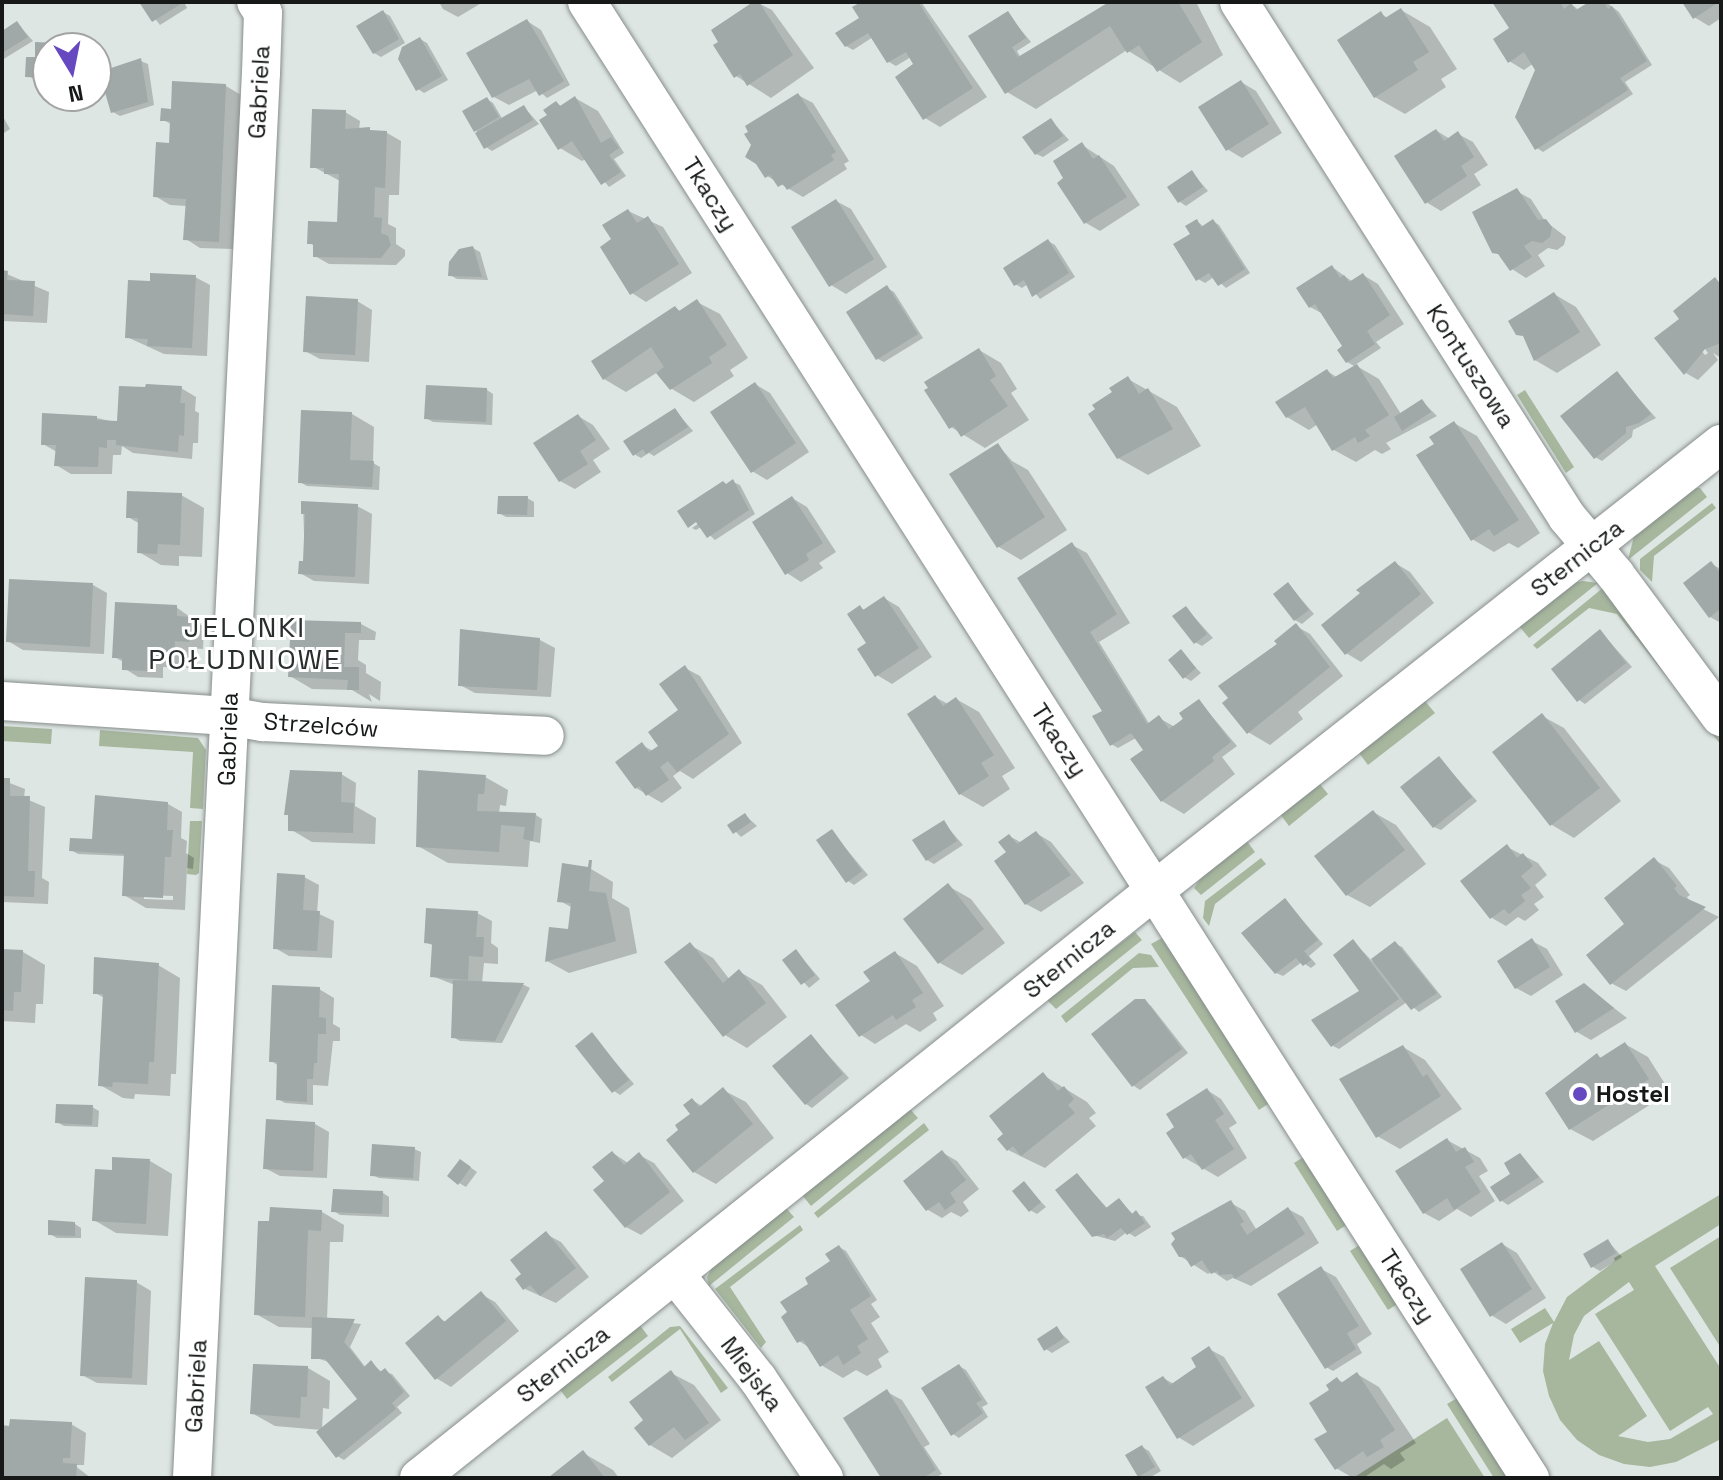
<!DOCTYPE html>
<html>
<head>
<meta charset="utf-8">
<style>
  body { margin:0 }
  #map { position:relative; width:1723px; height:1480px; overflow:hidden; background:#dee6e4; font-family:"Space Grotesk",sans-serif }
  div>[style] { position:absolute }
  .green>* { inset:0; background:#a6b79d }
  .shadow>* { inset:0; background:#0003 }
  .building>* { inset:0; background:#a0a8a8 }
  .roads { filter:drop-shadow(0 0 2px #878e8c) drop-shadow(0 0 2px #878e8c) }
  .minor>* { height:38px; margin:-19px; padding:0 19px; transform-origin:19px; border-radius:19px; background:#fff }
  .dots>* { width:22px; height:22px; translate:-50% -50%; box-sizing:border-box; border:4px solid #fff; border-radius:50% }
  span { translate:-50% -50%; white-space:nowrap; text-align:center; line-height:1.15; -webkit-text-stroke:6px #fff; paint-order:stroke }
  .street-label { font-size:24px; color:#171919 }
  .poi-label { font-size:24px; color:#171919; font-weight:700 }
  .left { translate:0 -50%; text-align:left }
  .quarter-label { font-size:28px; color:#282e2d; letter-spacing:2px }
  .frame { position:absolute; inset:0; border:4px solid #171919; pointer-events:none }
  .north { position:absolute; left:32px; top:32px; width:80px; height:80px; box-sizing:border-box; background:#fff; border:2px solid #a2a3a3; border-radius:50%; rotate:170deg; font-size:22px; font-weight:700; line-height:32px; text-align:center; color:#171919 }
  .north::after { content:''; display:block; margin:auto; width:28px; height:36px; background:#6649c1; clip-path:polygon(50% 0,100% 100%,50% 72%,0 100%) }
</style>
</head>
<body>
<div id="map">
  <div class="green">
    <i style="clip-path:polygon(1525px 390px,1574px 467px,1566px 473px,1517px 395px)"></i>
    <i style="clip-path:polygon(1694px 488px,1700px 488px,1707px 497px,1628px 560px,1634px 536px)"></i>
    <i style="clip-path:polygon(1712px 503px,1716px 508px,1654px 556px,1652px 582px,1640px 570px,1640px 559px)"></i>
    <i style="clip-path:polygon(1583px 581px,1598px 583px,1529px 638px,1519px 626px,1574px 583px)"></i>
    <i style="clip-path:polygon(1604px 587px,1721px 741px,1721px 745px,1617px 614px,1589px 608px,1537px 649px,1533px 645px)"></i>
    <i style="clip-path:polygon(1425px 701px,1435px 713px,1368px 765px,1359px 753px)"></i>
    <i style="clip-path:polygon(2px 726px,52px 729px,51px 744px,2px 741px)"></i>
    <i style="clip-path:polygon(100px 730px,198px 738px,206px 750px,203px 809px,190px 808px,193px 752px,99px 746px)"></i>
    <i style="clip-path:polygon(1319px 783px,1328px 794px,1289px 826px,1280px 814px)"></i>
    <i style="clip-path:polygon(190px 821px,202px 821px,199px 873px,196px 875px,187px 874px)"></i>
    <i style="clip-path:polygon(1246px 840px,1255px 852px,1201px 895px,1194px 888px,1203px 875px)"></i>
    <i style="clip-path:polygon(1261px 858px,1266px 864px,1215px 904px,1209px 926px,1203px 918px,1205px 901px)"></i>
    <i style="clip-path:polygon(1135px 932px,1142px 940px,1056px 1009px,1047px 1000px)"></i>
    <i style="clip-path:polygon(1162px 938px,1271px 1102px,1259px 1110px,1151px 944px)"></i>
    <i style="clip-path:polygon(1139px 953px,1151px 955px,1159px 967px,1133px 968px,1066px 1023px,1061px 1016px)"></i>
    <i style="clip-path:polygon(909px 1108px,918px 1118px,811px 1206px,802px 1195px)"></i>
    <i style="clip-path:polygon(924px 1123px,929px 1130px,818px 1218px,814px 1213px)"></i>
    <i style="clip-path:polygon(1305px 1156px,1348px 1224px,1337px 1231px,1294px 1163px)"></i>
    <i style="clip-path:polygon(evenodd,1721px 1194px,1721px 1224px,1655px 1266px,1721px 1369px,1721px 1439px,1676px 1462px,1650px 1467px,1624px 1464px,1599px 1455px,1577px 1440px,1560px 1420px,1549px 1396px,1543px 1371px,1545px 1344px,1553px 1323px,1520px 1343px,1511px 1329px,1545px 1308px,1554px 1322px,1567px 1297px,1615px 1261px,1614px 1258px,1721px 1194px,1629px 1282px,1634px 1290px,1595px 1314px,1670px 1431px,1708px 1407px,1713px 1414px,1670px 1439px,1648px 1442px,1618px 1436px,1647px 1416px,1599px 1341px,1569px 1360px,1574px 1335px,1584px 1316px,1629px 1282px)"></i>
    <i style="clip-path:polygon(786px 1208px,794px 1217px,709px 1286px,707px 1277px,713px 1266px)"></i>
    <i style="clip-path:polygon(800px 1225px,803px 1230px,730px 1287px,766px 1342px,761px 1348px,715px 1289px)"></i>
    <i style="clip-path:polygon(1721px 1236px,1721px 1348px,1670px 1268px)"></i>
    <i style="clip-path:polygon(1361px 1244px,1399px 1303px,1388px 1310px,1350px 1251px)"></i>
    <i style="clip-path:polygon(639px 1324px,648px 1336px,567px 1399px,558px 1387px)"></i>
    <i style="clip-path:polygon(680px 1326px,728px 1388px,721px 1393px,680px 1329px,612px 1382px,608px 1377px,670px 1327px)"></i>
    <i style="clip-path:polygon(1459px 1397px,1510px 1478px,1494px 1478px,1447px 1404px)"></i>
    <i style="clip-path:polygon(1447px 1418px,1485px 1478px,1353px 1478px)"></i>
  </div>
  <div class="shadow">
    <i style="clip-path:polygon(142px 2px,184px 2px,187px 8px,160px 25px)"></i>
    <i style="clip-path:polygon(439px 2px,483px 2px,458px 17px,443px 9px)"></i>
    <i style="clip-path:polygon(756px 2px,772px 10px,814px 68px,771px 98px,736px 76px)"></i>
    <i style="clip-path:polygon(865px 2px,921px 2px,987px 97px,940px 127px,925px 118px,918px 65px,911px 57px,896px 66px,889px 62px,873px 37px,853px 50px,846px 46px,862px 19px)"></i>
    <i style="clip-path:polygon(1113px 2px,1196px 2px,1223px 55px,1180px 83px,1127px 50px,1036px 109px,1007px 92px,1008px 14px,1031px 42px,1017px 51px,1022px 60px)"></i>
    <i style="clip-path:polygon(1494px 2px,1568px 2px,1579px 10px,1592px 2px,1606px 2px,1619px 12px,1652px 65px,1625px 82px,1633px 94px,1543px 152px,1537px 148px,1537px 70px,1534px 63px,1524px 70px,1509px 61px,1511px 29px)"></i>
    <i style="clip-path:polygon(1685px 2px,1721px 2px,1721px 18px,1709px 26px,1694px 17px)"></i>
    <i style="clip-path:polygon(1401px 10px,1430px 27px,1457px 69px,1441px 79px,1446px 87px,1405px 114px,1375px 97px,1381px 14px,1388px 18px)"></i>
    <i style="clip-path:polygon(383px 12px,390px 16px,405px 43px,381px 57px,374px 53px)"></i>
    <i style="clip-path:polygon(527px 21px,541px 30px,570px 85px,547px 98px,538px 90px,509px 105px,494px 97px)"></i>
    <i style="clip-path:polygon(17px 23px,33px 41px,2px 60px,2px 33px)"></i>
    <i style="clip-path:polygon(420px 39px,427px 43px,448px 80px,424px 93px,418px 89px)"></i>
    <i style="clip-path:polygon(37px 44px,80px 48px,48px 48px,48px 87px,27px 75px,37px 59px)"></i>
    <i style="clip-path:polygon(96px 57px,100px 59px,98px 91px,96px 91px)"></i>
    <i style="clip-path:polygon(141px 61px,148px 64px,154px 105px,120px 116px,113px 112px)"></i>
    <i style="clip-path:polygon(1241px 82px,1256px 91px,1282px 133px,1242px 158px,1227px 149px)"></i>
    <i style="clip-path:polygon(174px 84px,226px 86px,241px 95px,233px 249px,200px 248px,186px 239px,187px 206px,170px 205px,155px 196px,171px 145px,172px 125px,162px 119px,173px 111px)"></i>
    <i style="clip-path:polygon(798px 95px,813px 103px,849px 161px,844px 164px,847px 169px,803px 197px,767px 176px)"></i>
    <i style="clip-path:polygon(575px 98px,598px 111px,624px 153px,614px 159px,626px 176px,609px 187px,586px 159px,582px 161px,560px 148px,549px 115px,556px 103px,563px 107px)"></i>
    <i style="clip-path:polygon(487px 99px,493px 103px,503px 120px,524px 107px,539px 124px,492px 151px,486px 147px,476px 130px)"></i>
    <i style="clip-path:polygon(345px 112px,360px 121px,359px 130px,387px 133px,401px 141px,399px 195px,389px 195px,388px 224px,396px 228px,396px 244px,405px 250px,405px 256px,396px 265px,329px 264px,315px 256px,315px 246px,309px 243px,339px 224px,340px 181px,312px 166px)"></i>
    <i style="clip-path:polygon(2px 115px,10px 129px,4px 133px,2px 132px)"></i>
    <i style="clip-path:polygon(1051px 120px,1069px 140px,1043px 157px,1036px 154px)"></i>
    <i style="clip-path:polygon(1437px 131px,1450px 139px,1458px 134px,1473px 142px,1488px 165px,1474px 174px,1481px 185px,1441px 211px,1426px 202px)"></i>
    <i style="clip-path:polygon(1082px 145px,1114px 166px,1140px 205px,1100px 231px,1086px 223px,1066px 179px)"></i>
    <i style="clip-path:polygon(1192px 172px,1208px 191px,1186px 206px,1180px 202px)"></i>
    <i style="clip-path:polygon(1516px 191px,1531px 199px,1545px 221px,1566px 237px,1564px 245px,1557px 250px,1548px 248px,1538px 255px,1545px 266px,1526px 278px,1512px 269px)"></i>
    <i style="clip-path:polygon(836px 201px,851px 209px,887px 267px,846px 294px,831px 285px)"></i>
    <i style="clip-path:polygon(628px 211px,663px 227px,692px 273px,646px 302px,632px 293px,614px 240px)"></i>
    <i style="clip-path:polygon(1197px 221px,1204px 227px,1213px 221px,1219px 225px,1250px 273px,1226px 288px,1214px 277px,1205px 283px,1198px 279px,1192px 234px)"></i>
    <i style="clip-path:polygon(1048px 241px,1055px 245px,1075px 277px,1040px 299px,1028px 284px,1022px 288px,1015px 284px)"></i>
    <i style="clip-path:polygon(473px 248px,480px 252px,488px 280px,457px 279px,450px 275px)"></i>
    <i style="clip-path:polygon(1332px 267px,1353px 282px,1363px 275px,1378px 284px,1404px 324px,1376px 342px,1381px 348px,1355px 365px,1379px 379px,1401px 414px,1422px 401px,1437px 416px,1386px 443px,1391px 449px,1382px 454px,1375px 450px,1356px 462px,1334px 450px,1318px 424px,1309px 430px,1287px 417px,1327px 371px,1338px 378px,1356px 367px,1347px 362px,1346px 346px,1325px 315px,1310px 307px)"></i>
    <i style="clip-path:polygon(2px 272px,49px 292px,47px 323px,2px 321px)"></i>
    <i style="clip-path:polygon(195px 277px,210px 285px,207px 356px,164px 354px,127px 337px,152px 283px)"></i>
    <i style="clip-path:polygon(evenodd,1715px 280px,1721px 283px,1721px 358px,1713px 353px,1718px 360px,1698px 380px,1684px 372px,1657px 339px,1679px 321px,1686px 325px,1675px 311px,1715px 280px,1685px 330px,1691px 330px,1708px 353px,1705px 355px,1685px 330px)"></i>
    <i style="clip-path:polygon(887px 288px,894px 292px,923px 338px,884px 362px,878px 359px)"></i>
    <i style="clip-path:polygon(1554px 294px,1576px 307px,1601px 345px,1557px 373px,1535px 360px,1526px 338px)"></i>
    <i style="clip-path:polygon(357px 301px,372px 310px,369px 362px,320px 359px,305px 351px)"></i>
    <i style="clip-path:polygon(697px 302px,720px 314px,748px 358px,730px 370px,734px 376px,694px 402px,672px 389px,658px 372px,626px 392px,604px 379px,675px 308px,682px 312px)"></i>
    <i style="clip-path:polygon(979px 350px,1001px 363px,1017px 389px,1011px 393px,1029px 420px,985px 448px,951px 427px)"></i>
    <i style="clip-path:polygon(1617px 374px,1656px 418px,1633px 430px,1632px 437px,1602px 461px,1595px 457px)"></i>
    <i style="clip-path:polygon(1128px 379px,1177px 407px,1201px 446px,1148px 475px,1118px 458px)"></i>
    <i style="clip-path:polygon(755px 384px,770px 393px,809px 452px,767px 480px,752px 471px)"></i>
    <i style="clip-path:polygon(181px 388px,196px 397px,195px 411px,199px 413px,198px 443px,193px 443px,192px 459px,133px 453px,122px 446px,121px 455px,113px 455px,112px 474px,71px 474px,56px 465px,57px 452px,43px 444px,97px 418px,119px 423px)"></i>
    <i style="clip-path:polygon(487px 390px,493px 394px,492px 425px,433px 422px,426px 418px)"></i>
    <i style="clip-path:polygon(675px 410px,693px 431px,654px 456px,649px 453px,641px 458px,634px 454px)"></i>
    <i style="clip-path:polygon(352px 414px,374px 427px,373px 463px,380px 467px,379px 490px,307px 486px,300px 482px)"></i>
    <i style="clip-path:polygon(578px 416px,593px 425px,610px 449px,593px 460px,601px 472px,575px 489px,560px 481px)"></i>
    <i style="clip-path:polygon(1454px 423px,1477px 436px,1540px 533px,1518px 548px,1509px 543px,1494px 552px,1472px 539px,1436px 444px)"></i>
    <i style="clip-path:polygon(998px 445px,1012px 461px,1028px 470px,1067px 530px,1021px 560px,999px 547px)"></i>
    <i style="clip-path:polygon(733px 482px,740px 485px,755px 514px,715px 540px,701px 527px,696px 530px,692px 528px,706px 518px)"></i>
    <i style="clip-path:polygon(181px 495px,204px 508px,202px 557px,179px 556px,179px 566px,161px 565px,139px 552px,140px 524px,128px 517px)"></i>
    <i style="clip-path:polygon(527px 498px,534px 502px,534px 517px,506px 517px,499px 513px)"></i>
    <i style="clip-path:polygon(792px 498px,807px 507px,836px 552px,819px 563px,823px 568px,801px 582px,787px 573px)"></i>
    <i style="clip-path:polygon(303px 503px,357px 506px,372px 514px,369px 584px,314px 581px,300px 573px,305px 564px)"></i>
    <i style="clip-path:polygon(1072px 545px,1087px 553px,1130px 623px,1099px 642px,1150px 725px,1159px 718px,1175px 727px,1199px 701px,1237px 746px,1222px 757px,1235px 774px,1184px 814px,1162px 801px,1146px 750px,1136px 738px,1118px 748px,1111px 744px)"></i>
    <i style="clip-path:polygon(1395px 563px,1410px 572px,1434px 603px,1361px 662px,1346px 653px)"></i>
    <i style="clip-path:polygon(1711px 564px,1721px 569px,1721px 623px,1710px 617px)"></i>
    <i style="clip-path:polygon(1288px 584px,1314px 614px,1302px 624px,1295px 620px)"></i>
    <i style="clip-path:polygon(93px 585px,107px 593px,104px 654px,23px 650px,8px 641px)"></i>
    <i style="clip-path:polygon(884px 598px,899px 607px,932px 657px,892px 684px,877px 675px,860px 607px,866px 611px)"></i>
    <i style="clip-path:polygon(176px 607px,204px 627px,203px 649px,190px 648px,189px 668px,163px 667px,163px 678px,138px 677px,124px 668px,124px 662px,114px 657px)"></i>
    <i style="clip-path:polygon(1186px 608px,1213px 638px,1202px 646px,1195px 642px)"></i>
    <i style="clip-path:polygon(292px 622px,361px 624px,376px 632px,375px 640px,359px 640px,358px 660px,366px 665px,366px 673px,381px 682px,380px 701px,369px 694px,372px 702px,352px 690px,312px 689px,290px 676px)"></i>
    <i style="clip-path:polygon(1296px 626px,1310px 634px,1343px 676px,1298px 712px,1303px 719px,1270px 745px,1248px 732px,1252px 667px)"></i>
    <i style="clip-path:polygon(462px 631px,540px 640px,555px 648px,551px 697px,475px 693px,460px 685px)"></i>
    <i style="clip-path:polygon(1600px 631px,1632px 667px,1585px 704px,1579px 700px)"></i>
    <i style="clip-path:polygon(1181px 652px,1201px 673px,1191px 681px,1184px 677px)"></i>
    <i style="clip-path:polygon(685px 668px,700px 676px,742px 743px,693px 779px,680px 771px,673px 776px,682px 788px,662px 803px,636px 788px,642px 745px,653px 751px,660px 746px,681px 710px)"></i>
    <i style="clip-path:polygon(935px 697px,948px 704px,956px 699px,979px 712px,1015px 768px,1002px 776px,1010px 789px,983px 807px,960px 794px)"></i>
    <i style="clip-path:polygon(1542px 716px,1564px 728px,1621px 801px,1574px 838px,1552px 825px,1495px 753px)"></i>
    <i style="clip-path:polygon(1439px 758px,1477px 801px,1441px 830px,1434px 827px)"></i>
    <i style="clip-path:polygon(341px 774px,356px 783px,355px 806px,376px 818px,375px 844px,312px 842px,290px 829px)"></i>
    <i style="clip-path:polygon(485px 777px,508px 790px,506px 806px,500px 805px,499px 814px,536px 815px,542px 819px,540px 843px,530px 841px,528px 867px,448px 863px,418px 846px)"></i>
    <i style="clip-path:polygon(2px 780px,25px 789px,24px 798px,45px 807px,42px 878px,49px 882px,48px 904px,2px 902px)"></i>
    <i style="clip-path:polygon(evenodd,168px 804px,182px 812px,181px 838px,187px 841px,186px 853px,194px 858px,193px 869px,187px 868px,185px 910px,146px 908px,124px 895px,125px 856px,78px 854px,71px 850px,100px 841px,168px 804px,144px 895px,173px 896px,173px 900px,144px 899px,144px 895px)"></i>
    <i style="clip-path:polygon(1373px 812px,1396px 825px,1426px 864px,1370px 907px,1347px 895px)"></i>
    <i style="clip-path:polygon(745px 815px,757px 826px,741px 837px,730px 826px)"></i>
    <i style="clip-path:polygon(944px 823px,963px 845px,934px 864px,927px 860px)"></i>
    <i style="clip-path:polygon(832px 832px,868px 875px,854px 885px,848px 881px)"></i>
    <i style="clip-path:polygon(1036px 833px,1051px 842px,1084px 883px,1041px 912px,1026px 904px,1009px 836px,1022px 843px)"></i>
    <i style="clip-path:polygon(1507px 847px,1538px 863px,1547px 875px,1535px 885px,1544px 897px,1534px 904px,1539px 910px,1525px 921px,1518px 917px,1506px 926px,1492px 918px)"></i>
    <i style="clip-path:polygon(1654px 860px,1669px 868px,1690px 895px,1687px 897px,1691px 903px,1719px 917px,1626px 991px,1611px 983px,1627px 924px)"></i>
    <i style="clip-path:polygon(591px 869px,613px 882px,612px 898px,629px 908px,637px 953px,569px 973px,547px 961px,570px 931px,573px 908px,560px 901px)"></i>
    <i style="clip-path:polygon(304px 877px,319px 885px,317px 913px,334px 921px,332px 958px,289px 956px,275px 948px)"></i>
    <i style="clip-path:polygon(948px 886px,971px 899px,1005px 943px,962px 975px,940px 963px)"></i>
    <i style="clip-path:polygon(1285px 900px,1323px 944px,1309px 956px,1316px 964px,1311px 968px,1302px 962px,1283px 976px,1276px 973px)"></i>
    <i style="clip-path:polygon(477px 913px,492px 921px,491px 943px,498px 948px,498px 964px,484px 963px,482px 983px,524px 985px,530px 988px,502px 1043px,460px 1041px,453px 1037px,455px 985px,432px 976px,434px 946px,426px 942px)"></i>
    <i style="clip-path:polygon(1353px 941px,1372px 961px,1396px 944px,1402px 947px,1442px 997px,1419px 1012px,1407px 1002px,1339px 1049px,1333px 1046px,1362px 991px)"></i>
    <i style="clip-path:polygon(1532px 941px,1547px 949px,1563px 975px,1531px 996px,1516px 988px)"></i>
    <i style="clip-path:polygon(690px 945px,713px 958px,730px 980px,740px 972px,762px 985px,787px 1017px,747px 1048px,725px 1035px)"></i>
    <i style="clip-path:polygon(2px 951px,23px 952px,45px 965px,43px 1004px,36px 1004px,35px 1023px,2px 1021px)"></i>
    <i style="clip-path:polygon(796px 951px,820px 979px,809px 988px,784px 960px)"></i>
    <i style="clip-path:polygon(895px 953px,917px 966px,944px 1006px,933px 1013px,937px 1020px,920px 1032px,906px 1024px,875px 1044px,861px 1035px,873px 982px)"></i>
    <i style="clip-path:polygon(158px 965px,180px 978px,176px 1074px,171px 1074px,170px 1096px,135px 1094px,134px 1099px,123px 1098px,100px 1085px,105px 998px,95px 993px)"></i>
    <i style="clip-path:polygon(1584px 985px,1627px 1018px,1591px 1040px,1577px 1032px)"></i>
    <i style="clip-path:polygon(319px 989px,334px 998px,333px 1024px,340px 1028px,340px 1041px,333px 1041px,328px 1086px,313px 1085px,313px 1105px,285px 1103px,278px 1099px,279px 1066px,271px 1061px)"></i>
    <i style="clip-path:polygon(1144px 1001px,1151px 1006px,1188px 1053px,1140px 1090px,1134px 1086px)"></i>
    <i style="clip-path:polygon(592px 1035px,634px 1084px,620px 1095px,614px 1091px)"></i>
    <i style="clip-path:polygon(811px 1036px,849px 1078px,812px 1108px,806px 1104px)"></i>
    <i style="clip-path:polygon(1625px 1044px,1648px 1057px,1670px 1092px,1593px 1141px,1570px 1129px,1597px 1055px,1603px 1059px)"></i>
    <i style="clip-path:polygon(1403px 1047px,1425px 1060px,1462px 1109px,1400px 1149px,1377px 1136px,1342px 1080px)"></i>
    <i style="clip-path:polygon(1043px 1075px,1087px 1102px,1096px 1113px,1089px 1118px,1096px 1126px,1045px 1168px,1008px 1150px)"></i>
    <i style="clip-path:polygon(723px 1090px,746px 1102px,774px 1138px,716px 1184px,694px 1172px,692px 1100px,702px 1106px)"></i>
    <i style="clip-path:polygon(1207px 1090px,1221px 1099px,1237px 1123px,1229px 1128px,1247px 1158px,1218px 1177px,1185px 1158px)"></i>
    <i style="clip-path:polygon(92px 1107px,99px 1111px,98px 1127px,64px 1126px,57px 1122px)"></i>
    <i style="clip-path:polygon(315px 1124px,329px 1132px,327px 1178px,280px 1176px,265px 1168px)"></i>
    <i style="clip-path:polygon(1447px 1140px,1480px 1158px,1488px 1171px,1479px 1176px,1495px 1201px,1471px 1217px,1457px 1209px,1439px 1221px,1424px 1213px)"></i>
    <i style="clip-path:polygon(414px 1149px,421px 1152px,419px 1181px,379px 1178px,372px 1175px)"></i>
    <i style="clip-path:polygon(613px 1153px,628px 1163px,639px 1155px,654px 1163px,684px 1201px,641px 1235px,626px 1227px,607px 1181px)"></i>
    <i style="clip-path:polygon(943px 1153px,957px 1161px,979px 1189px,963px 1202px,969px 1211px,961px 1217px,951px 1212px,942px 1218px,928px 1210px,905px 1182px)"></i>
    <i style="clip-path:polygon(1520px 1155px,1544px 1182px,1508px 1205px,1502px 1201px)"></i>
    <i style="clip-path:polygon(150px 1161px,172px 1174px,168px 1236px,116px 1233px,94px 1220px,113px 1172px)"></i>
    <i style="clip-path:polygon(467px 1165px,477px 1172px,466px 1187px,459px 1183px)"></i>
    <i style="clip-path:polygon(1077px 1175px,1108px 1209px,1119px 1201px,1134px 1215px,1143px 1216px,1151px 1227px,1135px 1237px,1127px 1232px,1115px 1241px,1093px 1235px)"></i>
    <i style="clip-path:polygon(1024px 1184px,1046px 1207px,1037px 1214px,1030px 1210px)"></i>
    <i style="clip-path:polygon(383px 1193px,389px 1197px,389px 1217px,340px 1215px,334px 1211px)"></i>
    <i style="clip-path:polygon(1231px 1203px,1245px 1211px,1256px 1229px,1288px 1209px,1303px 1217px,1319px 1243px,1251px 1286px,1233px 1278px,1227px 1281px,1212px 1271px,1208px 1274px,1180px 1256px)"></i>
    <i style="clip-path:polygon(322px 1212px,344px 1225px,343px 1242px,330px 1242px,327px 1320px,361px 1324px,350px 1347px,366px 1368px,371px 1363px,382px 1372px,392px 1374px,410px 1396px,397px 1407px,402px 1413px,344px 1460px,337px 1456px,322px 1430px,275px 1426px,252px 1413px,308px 1368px,330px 1381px,329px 1409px,323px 1408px,322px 1430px,360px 1399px,329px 1362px,313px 1357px,314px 1328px,279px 1327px,256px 1314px,260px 1223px)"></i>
    <i style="clip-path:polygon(75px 1224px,81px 1228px,81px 1238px,57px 1238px,50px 1234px)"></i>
    <i style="clip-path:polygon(546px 1234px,561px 1242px,589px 1277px,556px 1303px,525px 1289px,517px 1279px,524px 1274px)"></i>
    <i style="clip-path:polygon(1608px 1241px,1622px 1257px,1600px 1271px,1593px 1267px)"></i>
    <i style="clip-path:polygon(1502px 1244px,1517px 1253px,1546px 1298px,1506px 1324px,1491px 1315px)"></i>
    <i style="clip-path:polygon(839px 1247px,846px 1251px,877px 1300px,871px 1304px,880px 1317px,871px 1323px,889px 1352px,878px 1359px,882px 1367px,867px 1376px,856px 1370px,843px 1378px,821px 1365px,810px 1348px,799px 1341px,837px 1268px)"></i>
    <i style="clip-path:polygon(1321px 1269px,1336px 1277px,1372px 1334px,1357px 1344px,1362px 1353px,1333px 1371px,1326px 1367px)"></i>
    <i style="clip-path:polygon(136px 1282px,151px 1291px,147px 1385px,97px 1383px,82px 1375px)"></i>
    <i style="clip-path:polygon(481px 1294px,495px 1302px,519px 1331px,451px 1387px,436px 1378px,439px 1318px,446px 1322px)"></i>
    <i style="clip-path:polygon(1057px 1329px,1070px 1342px,1052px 1353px,1046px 1349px)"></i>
    <i style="clip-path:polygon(1209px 1349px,1224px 1357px,1255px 1406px,1193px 1446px,1178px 1437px,1163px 1378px,1174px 1384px,1199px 1368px)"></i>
    <i style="clip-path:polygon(959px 1366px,966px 1370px,988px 1404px,982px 1407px,988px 1417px,959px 1438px,953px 1434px)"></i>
    <i style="clip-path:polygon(671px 1373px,694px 1385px,721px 1420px,672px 1458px,650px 1445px,646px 1421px)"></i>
    <i style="clip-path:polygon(1357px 1374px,1379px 1387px,1416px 1443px,1400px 1453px,1405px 1460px,1391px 1469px,1384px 1464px,1363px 1478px,1353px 1478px,1336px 1468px,1330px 1432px,1332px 1390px,1337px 1379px,1344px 1383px)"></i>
    <i style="clip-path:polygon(887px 1392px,902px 1400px,930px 1444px,924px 1447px,942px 1474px,935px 1478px,883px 1478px)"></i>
    <i style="clip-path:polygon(71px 1424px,86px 1433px,84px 1465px,74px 1465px,91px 1478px,2px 1478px,2px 1428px)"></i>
    <i style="clip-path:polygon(1142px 1447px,1149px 1451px,1161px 1471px,1149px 1478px,1139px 1476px)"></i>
    <i style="clip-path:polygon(583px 1453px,613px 1470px,619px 1478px,552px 1478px)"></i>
  </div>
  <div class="building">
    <i style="clip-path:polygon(139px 2px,184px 2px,152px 22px)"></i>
    <i style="clip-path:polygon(753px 2px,759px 2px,793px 55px,747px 86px,740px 74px,734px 78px,713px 45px,718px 42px,711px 30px)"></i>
    <i style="clip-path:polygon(861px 2px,918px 2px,973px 88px,923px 120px,895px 77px,913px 64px,906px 52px,887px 63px,868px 33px,845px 47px,835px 33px,859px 18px,852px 7px)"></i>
    <i style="clip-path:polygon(1109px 2px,1178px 2px,1202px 42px,1157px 72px,1139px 45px,1127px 53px,1110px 26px,1005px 94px,968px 36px,1008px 11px,1026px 38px,1012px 47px,1018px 57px)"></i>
    <i style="clip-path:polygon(1492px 2px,1560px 2px,1564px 9px,1571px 3px,1576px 10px,1589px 2px,1604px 2px,1608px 9px,1612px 6px,1647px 61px,1620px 78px,1628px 90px,1535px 150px,1515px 117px,1535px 70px,1524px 52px,1508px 63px,1493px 39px,1509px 28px)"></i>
    <i style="clip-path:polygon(1682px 2px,1719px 2px,1693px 19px)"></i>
    <i style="clip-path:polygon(1401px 8px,1429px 52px,1413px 62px,1418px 70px,1374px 98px,1337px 40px,1381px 11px,1385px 18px)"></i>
    <i style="clip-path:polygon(383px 10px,399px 39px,373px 54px,356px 26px)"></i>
    <i style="clip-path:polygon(527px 19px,564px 81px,539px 96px,529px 79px,492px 98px,466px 53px)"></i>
    <i style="clip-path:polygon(17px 21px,28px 37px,2px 53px,2px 31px)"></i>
    <i style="clip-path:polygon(420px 37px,442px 76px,416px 91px,398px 59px,402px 47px)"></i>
    <i style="clip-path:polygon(35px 42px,78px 44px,78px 48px,48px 48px,48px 78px,25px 77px,26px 57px,35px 57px)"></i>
    <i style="clip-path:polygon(141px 58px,148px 102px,111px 113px,99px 72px)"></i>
    <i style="clip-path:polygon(1241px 80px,1269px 124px,1226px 151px,1198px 107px)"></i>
    <i style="clip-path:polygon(172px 81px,226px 84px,219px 242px,183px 240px,186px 199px,153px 197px,156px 142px,169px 143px,170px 121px,160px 121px,161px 108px,171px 109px)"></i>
    <i style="clip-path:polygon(798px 93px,836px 152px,831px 155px,834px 160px,787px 190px,783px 184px,778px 187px,770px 175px,765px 178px,756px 164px,745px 157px,751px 145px,744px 134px,748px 132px,745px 126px)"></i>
    <i style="clip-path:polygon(575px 96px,601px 143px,611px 137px,619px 148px,609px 155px,621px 172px,601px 185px,572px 141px,558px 150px,539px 120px,547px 115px,543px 110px,556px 101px,560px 106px)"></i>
    <i style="clip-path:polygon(487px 97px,499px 117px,474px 132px,462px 111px)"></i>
    <i style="clip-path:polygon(524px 105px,533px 120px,484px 149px,475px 133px)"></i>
    <i style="clip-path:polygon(312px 109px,346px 110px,345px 129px,370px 127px,370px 130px,387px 131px,385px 188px,375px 187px,374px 217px,382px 218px,381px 233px,388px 236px,391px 245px,381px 258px,313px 257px,313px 244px,307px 244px,308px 221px,337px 222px,339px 174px,324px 174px,324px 168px,310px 168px)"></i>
    <i style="clip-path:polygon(1051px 118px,1063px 136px,1035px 155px,1022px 137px)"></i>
    <i style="clip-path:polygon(1436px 129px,1444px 141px,1458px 131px,1474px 157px,1461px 166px,1467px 176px,1425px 204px,1394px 156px)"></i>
    <i style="clip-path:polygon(1082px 142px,1093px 159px,1099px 155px,1127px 197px,1084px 224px,1057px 183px,1063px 178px,1053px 161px)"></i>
    <i style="clip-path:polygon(1192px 170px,1203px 187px,1178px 203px,1167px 187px)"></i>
    <i style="clip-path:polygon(1517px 188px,1538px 220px,1546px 219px,1552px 227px,1550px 237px,1542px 243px,1532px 241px,1524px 246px,1532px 257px,1510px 271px,1498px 254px,1492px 253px,1472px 212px)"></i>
    <i style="clip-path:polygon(836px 199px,874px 259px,829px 287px,791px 227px)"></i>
    <i style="clip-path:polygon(628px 209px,637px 223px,648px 216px,679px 264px,630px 295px,600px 247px,611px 239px,602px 225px)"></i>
    <i style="clip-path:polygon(1197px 219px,1201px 227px,1213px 219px,1245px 269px,1218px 286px,1209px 273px,1196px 281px,1173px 244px,1190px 234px,1185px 226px)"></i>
    <i style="clip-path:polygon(1048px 239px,1069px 273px,1032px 297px,1024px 280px,1014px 286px,1003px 268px)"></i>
    <i style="clip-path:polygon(473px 246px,482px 277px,448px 276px,449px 262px,459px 249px)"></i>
    <i style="clip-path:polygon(1332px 265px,1340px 278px,1344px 275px,1349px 282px,1363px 273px,1390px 315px,1367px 331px,1375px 344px,1346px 363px,1337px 350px,1342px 346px,1315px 304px,1309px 308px,1296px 288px)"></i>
    <i style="clip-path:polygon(2px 270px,8px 271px,7px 280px,35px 281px,33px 316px,2px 314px)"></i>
    <i style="clip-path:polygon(150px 273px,196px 275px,192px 348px,147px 346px,148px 339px,125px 338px,128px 280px,150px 281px)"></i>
    <i style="clip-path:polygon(1715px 277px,1721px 285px,1721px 343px,1705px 349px,1684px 375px,1654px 338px,1679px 319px,1673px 311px)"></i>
    <i style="clip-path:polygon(887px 285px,918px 334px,876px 360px,846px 312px)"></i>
    <i style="clip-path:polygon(1554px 292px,1580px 332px,1534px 361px,1523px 336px,1516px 335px,1508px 321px)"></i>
    <i style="clip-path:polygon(306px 296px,358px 299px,355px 355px,303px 352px)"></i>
    <i style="clip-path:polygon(697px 299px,727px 345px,709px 357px,712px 363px,670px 390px,656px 373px,664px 367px,651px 347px,603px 380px,591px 361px,675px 306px,679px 311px)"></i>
    <i style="clip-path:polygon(979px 348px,996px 376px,990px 380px,1008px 406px,961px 437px,954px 426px,949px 429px,939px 413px,924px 390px,928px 388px,924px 382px)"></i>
    <i style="clip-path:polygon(1357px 364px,1389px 415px,1365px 430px,1370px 436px,1358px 443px,1355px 437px,1332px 451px,1305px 407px,1286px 418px,1275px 402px,1327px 369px,1333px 378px)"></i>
    <i style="clip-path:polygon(1617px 371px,1651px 414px,1639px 423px,1626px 427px,1626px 433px,1594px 459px,1560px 416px)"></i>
    <i style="clip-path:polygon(1128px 376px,1139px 394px,1148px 388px,1173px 429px,1117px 459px,1088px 414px,1095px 409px,1092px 405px,1112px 392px,1109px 388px)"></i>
    <i style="clip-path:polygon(755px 382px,796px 443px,751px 473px,710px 412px)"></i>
    <i style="clip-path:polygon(146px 384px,182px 386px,180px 403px,185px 403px,184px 436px,179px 435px,178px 452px,116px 445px,116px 440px,107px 440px,107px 448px,99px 447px,98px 467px,54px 466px,56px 445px,41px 445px,42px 413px,97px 416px,97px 420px,117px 421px,119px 386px,145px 387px)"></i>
    <i style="clip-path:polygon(426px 385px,487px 388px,486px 422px,424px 419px)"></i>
    <i style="clip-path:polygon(1422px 399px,1431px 412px,1402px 431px,1394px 417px)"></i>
    <i style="clip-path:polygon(675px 408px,688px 427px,646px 454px,643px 449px,633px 456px,623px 441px)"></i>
    <i style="clip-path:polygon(301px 410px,352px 412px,350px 460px,374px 461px,372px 487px,298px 483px)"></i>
    <i style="clip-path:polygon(578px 414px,596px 440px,580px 451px,588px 464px,559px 482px,533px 443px)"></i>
    <i style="clip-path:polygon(1454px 421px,1519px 520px,1494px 536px,1489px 529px,1471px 541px,1416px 455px,1434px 444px,1429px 437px)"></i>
    <i style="clip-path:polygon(998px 443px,1045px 517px,997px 548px,949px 474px)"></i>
    <i style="clip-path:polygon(733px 479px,749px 510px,707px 538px,696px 522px,688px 528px,677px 511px,723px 481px,726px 484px)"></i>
    <i style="clip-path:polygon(127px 491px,182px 493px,180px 545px,158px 544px,157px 554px,137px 553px,138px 518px,126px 518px)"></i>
    <i style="clip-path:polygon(498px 496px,528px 496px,527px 515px,497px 514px)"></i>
    <i style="clip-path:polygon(792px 496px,823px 543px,806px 554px,809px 560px,785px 575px,752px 522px)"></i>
    <i style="clip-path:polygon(301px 501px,358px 504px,355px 577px,298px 574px,299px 561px,303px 561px,305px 514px,301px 514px)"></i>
    <i style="clip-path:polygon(1072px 542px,1117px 614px,1090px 632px,1147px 724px,1159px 715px,1169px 729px,1183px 719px,1179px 713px,1199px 699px,1231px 742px,1212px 757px,1214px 761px,1161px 802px,1130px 759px,1143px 750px,1131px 733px,1110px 746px,1092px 716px,1102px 711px,1017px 578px)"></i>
    <i style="clip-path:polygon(1395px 561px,1421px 594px,1345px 655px,1321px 625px,1360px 593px,1356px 590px)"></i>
    <i style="clip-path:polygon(1711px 561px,1721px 574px,1721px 608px,1709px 618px,1683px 583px)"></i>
    <i style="clip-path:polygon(9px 579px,93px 583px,90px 647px,6px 642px)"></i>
    <i style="clip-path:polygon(1288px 582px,1309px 610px,1294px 621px,1273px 594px)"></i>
    <i style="clip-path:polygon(884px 596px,919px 648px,875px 677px,857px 649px,866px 643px,847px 614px,860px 605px,863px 610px)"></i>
    <i style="clip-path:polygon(115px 602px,177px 605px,177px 616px,190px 617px,189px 642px,175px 641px,174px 661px,149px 660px,149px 671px,122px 670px,122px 658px,112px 658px)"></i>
    <i style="clip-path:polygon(1186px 606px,1207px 634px,1194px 644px,1172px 616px)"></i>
    <i style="clip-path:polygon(291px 620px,361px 622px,361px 633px,345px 633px,344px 667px,359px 667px,359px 690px,347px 690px,348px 680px,288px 677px)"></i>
    <i style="clip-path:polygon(1296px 623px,1330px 667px,1247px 734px,1222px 703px,1228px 698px,1218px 686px,1277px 644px,1274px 641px)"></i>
    <i style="clip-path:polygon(460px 629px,540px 638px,537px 690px,458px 686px)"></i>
    <i style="clip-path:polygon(1600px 629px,1626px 663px,1577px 702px,1551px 669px)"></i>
    <i style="clip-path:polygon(1181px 649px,1196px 668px,1183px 679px,1168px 660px)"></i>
    <i style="clip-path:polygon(685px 665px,729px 734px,677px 772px,668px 761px,660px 767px,669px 780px,646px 796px,639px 786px,635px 789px,615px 762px,642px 742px,649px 752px,658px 746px,648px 732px,678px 710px,659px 684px)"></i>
    <i style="clip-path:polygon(935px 695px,943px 706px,956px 697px,994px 755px,981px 763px,989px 776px,959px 795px,907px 714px)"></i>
    <i style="clip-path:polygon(1542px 713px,1600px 788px,1550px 826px,1492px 752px)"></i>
    <i style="clip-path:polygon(1439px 756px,1472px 797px,1433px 828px,1400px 787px)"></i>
    <i style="clip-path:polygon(290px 770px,342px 772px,341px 802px,354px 803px,353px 833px,288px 831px,288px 815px,284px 815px)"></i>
    <i style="clip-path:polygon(418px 770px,486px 775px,484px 794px,478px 794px,477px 811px,536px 813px,533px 841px,523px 839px,525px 827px,501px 825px,499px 852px,416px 847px)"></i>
    <i style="clip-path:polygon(2px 778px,10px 778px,10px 796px,30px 796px,28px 871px,35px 871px,34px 897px,2px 896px)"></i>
    <i style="clip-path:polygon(95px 795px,168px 802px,167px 830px,173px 830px,172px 843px,171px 857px,165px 857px,163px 898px,122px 896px,124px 854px,69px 851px,70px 838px,92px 839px)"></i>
    <i style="clip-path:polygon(1373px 810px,1405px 850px,1346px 896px,1314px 856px)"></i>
    <i style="clip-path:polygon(745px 813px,751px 822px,733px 834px,727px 825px)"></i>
    <i style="clip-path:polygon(944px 820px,957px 841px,926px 861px,912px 840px)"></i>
    <i style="clip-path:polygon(832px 829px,862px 871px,846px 883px,816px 840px)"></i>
    <i style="clip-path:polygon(1036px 831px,1071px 875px,1025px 905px,994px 861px,1006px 852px,998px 842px,1009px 834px,1017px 844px)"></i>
    <i style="clip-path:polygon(1507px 844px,1517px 858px,1523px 853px,1533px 866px,1521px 876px,1531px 888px,1521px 895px,1525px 901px,1509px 914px,1504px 909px,1490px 919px,1460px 881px)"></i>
    <i style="clip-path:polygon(1654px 857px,1677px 886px,1674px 888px,1679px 895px,1706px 907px,1610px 985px,1586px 955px,1624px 924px,1604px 898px)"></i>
    <i style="clip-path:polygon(589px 860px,592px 860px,589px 891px,606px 893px,616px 941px,545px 962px,549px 927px,568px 929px,571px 903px,557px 902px,562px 863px,588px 867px)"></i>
    <i style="clip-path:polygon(277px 873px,305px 875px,303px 910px,320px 911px,317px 951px,273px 949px)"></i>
    <i style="clip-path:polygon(948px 883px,984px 929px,938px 964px,903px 919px)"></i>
    <i style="clip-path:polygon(1285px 898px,1318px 940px,1304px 951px,1311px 960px,1303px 966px,1296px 958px,1275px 974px,1241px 933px)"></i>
    <i style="clip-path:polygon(426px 908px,478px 911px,476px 937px,484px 937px,483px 957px,469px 956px,468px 980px,430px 977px,432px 944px,424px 943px)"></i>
    <i style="clip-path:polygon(1532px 938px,1550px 967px,1515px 989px,1497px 961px)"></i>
    <i style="clip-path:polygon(1353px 939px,1399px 999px,1331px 1047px,1311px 1020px,1359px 991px,1333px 955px)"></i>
    <i style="clip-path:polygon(1395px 941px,1437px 993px,1411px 1010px,1371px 959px)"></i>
    <i style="clip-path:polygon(690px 942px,723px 983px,739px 969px,766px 1003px,723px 1037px,664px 962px)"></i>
    <i style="clip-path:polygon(2px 949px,23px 950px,21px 992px,14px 992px,13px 1011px,2px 1010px)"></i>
    <i style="clip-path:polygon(796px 949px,815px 975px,801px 985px,782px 960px)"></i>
    <i style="clip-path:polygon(895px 951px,923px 993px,912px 1000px,916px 1007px,896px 1020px,893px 1015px,859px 1037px,835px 1005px,870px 981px,863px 972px)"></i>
    <i style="clip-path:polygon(94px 957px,159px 963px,154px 1062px,149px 1062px,148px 1084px,113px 1082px,112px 1087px,98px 1086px,103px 994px,93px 994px)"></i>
    <i style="clip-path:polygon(453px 980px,524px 983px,495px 1041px,451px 1038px)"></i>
    <i style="clip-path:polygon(1584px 983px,1614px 1008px,1575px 1033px,1555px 1001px)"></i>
    <i style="clip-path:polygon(272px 985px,320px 987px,319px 1017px,326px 1018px,326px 1034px,318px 1034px,317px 1063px,314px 1063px,313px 1079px,307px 1079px,307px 1102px,276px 1100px,277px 1062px,269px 1062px)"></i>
    <i style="clip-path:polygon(1135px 999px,1145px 999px,1182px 1049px,1132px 1087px,1091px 1034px)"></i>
    <i style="clip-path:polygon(592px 1032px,629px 1080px,612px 1093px,575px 1046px)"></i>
    <i style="clip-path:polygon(811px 1034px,843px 1074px,805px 1105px,772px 1066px)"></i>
    <i style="clip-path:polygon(1625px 1042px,1649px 1079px,1569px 1130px,1545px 1093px,1597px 1053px,1600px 1058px)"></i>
    <i style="clip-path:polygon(1403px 1045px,1423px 1077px,1427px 1074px,1441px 1096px,1376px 1138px,1339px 1079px)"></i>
    <i style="clip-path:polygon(1043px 1072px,1058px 1091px,1064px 1086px,1074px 1099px,1068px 1105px,1075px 1113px,1021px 1156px,1013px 1146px,1007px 1151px,997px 1139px,1003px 1134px,989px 1116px)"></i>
    <i style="clip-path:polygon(723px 1087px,753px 1124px,693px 1173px,666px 1140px,678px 1130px,675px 1125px,690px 1114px,683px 1105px,692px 1098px,699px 1107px)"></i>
    <i style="clip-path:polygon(1207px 1088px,1224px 1114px,1215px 1120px,1234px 1149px,1202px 1170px,1191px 1154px,1183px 1159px,1166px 1133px,1174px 1127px,1166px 1114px)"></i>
    <i style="clip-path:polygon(56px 1104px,93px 1105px,92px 1125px,55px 1123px)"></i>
    <i style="clip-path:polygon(266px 1119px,315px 1122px,313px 1171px,263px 1169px)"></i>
    <i style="clip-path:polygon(1447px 1138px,1456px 1152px,1465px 1147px,1474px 1162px,1465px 1167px,1481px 1192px,1454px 1210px,1447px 1198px,1423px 1214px,1395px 1171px)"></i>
    <i style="clip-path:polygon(372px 1144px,415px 1147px,413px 1178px,370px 1176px)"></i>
    <i style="clip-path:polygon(942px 1150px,966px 1180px,950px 1193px,956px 1202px,945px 1210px,939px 1202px,926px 1211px,903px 1181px)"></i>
    <i style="clip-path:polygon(612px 1151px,624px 1165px,639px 1152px,670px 1192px,625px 1228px,593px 1190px,604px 1181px,592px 1167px)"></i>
    <i style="clip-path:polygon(1520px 1153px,1539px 1177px,1500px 1202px,1490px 1187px,1510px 1174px,1504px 1163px)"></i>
    <i style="clip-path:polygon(112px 1157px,150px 1159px,146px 1224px,92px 1221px,95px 1169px,112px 1170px)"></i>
    <i style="clip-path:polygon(460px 1159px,471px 1167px,458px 1185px,447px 1176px)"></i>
    <i style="clip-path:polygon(1077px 1173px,1106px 1208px,1119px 1198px,1132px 1214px,1136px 1210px,1145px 1223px,1127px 1235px,1121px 1228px,1107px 1238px,1104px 1234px,1092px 1237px,1055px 1190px)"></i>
    <i style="clip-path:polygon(1024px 1181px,1041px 1202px,1029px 1212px,1012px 1191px)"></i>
    <i style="clip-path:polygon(333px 1189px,383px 1191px,382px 1214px,331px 1212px)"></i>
    <i style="clip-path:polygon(1231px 1200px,1244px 1222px,1240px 1224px,1247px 1235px,1288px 1207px,1305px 1234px,1235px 1279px,1232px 1274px,1219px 1275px,1217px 1271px,1211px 1274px,1202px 1260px,1191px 1267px,1185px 1257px,1179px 1257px,1171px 1244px,1175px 1239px,1171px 1233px)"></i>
    <i style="clip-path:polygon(270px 1207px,322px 1210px,321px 1231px,308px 1230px,305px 1317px,254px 1315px,258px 1221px,269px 1221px)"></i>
    <i style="clip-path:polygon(48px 1220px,75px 1222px,75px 1236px,48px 1235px)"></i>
    <i style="clip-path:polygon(546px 1231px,576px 1268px,540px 1296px,530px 1285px,523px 1290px,515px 1279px,521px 1274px,510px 1260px)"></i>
    <i style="clip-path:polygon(1608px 1239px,1616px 1253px,1591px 1268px,1583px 1254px)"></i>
    <i style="clip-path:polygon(1502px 1242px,1532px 1289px,1490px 1317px,1460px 1269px)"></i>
    <i style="clip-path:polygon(839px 1245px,871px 1296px,850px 1310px,868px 1339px,857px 1346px,861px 1353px,843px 1365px,838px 1355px,820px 1367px,803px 1340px,797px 1343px,781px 1317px,787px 1312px,780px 1302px,808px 1284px,805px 1278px,830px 1261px,825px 1254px)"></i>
    <i style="clip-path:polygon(1321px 1266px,1359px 1326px,1347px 1333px,1356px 1349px,1325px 1369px,1277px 1294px)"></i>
    <i style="clip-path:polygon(85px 1277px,137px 1280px,132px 1378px,80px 1376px)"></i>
    <i style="clip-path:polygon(481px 1291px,506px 1321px,435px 1380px,405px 1343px,438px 1315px,444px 1322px)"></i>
    <i style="clip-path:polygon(312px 1317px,355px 1319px,344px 1342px,364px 1367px,371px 1360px,380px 1372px,385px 1368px,404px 1392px,392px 1403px,396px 1409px,336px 1458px,316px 1432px,357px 1399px,325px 1359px,311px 1359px)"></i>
    <i style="clip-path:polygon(1057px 1326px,1064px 1338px,1044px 1351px,1037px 1339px)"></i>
    <i style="clip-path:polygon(1209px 1346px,1242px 1398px,1177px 1439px,1145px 1387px,1163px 1376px,1170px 1385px,1196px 1367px,1191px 1358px)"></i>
    <i style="clip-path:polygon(253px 1364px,308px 1366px,307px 1397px,301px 1397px,300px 1418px,250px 1414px)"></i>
    <i style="clip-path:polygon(959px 1364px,982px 1400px,976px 1403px,983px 1413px,951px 1436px,921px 1388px)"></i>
    <i style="clip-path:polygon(671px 1370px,709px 1423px,685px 1440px,674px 1427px,649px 1446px,634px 1428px,643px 1420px,629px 1402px)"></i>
    <i style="clip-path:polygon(1357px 1372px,1395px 1430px,1380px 1440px,1384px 1447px,1367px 1457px,1363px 1451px,1335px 1470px,1314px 1439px,1327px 1432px,1309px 1403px,1329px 1390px,1326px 1385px,1337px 1377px,1341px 1383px)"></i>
    <i style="clip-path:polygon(887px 1389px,936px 1470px,923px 1478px,881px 1478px,843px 1418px)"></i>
    <i style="clip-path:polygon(10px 1419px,72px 1422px,70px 1458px,63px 1458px,63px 1463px,77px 1464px,76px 1478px,2px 1478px,2px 1425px,9px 1426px)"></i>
    <i style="clip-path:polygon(1142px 1445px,1155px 1467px,1138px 1477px,1125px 1455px)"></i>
    <i style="clip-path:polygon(583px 1450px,605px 1478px,548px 1478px,554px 1473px)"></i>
  </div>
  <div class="roads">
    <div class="minor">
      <i style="left:587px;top:2px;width:1752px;rotate:57.43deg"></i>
      <i style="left:1239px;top:2px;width:611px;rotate:57.51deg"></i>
      <i style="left:1567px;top:517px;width:75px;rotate:49.9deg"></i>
      <i style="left:1615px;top:574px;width:178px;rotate:53.5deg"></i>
      <i style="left:2px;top:701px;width:226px;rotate:3.8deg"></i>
      <i style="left:228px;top:716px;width:36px;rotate:10deg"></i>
      <i style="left:263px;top:722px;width:282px;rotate:2.8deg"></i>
      <i style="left:675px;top:1274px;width:134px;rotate:51.7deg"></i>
      <i style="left:758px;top:1379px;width:119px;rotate:56.3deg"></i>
      <i style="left:192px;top:1478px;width:1407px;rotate:-87.19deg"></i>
      <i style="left:261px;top:73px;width:60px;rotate:-88.1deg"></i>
      <i style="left:263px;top:13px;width:13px;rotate:-122deg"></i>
      <i style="left:419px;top:1478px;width:942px;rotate:-38.62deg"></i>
      <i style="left:1155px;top:890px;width:721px;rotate:-38.24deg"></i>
    </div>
  </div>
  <div class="dots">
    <i style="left:1580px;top:1094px;background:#6649c1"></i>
  </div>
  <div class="street-label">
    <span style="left:259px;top:92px;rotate:-87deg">Gabriela</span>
    <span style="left:710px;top:194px;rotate:58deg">Tkaczy</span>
    <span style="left:1471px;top:366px;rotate:57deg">Kontuszowa</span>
    <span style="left:1577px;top:558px;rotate:-38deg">Sternicza</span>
    <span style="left:321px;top:725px;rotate:4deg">Strzelców</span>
    <span style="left:228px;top:739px;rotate:-88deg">Gabriela</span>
    <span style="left:1059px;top:740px;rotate:57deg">Tkaczy</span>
    <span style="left:1069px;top:959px;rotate:-39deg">Sternicza</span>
    <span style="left:1407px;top:1286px;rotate:57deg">Tkaczy</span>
    <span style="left:563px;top:1364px;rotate:-38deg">Sternicza</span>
    <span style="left:752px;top:1374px;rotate:53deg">Miejska</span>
    <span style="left:196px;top:1386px;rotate:-87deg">Gabriela</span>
  </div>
  <div class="poi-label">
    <span class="left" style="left:1596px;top:1094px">Hostel</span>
  </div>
  <div class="quarter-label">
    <span style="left:245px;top:643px">JELONKI<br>POŁUDNIOWE</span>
  </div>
  <div class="frame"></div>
  <div class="north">N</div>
</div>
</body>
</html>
